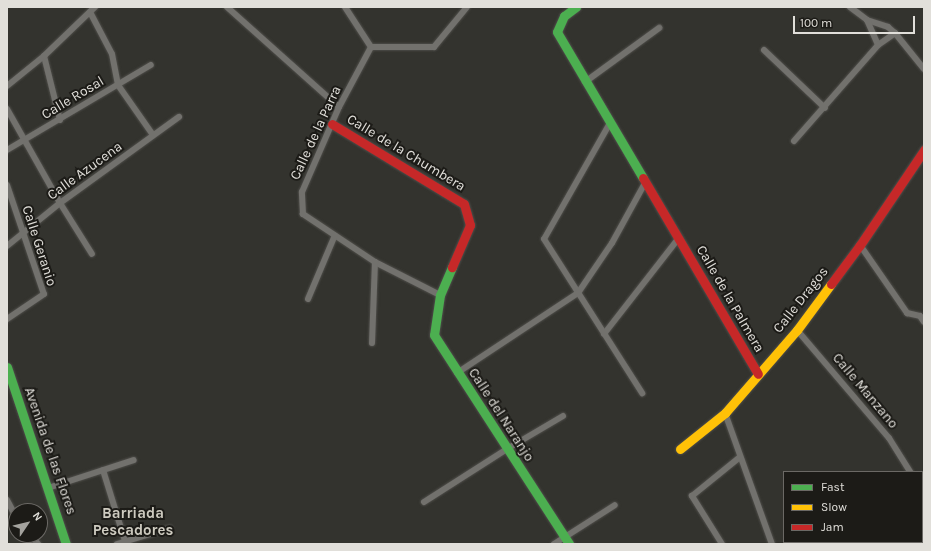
<!DOCTYPE html>
<html>
<head>
<meta charset="utf-8">
<style>
  body { margin:0 }
  #map { position:relative; width:931px; height:551px; overflow:hidden; background:#33332e; font-family:Karla,sans-serif }
  div>[style] { position:absolute }
  .roads { filter:drop-shadow(0 0 1px #4f4e4a) drop-shadow(0 0 1px #4f4e4a) }
  .street>* { height:6px; margin:-3px; padding:0 3px; transform-origin:3px; border-radius:3px; background:#72716d }
  .fast>* { height:9px; margin:-4.5px; padding:0 4.5px; transform-origin:4.5px; border-radius:4.5px; background:#4caf50 }
  .slow>* { height:9px; margin:-4.5px; padding:0 4.5px; transform-origin:4.5px; border-radius:4.5px; background:#ffc107 }
  .jam>* { height:9px; margin:-4.5px; padding:0 4.5px; transform-origin:4.5px; border-radius:4.5px; background:#c62828 }
  span { translate:-50% -50%; white-space:nowrap; text-align:center; line-height:1.15; -webkit-text-stroke:4px #1c1b17; paint-order:stroke }
  .street-label { font-size:14px; color:#e1dfda }
  .neighbourhood-label { font-size:15px; color:#cecbc0; font-weight:700 }
  .frame { position:absolute; inset:0; border:8px solid #e1dfda; pointer-events:none }
  .legend { position:absolute; left:783px; top:471px; width:140px; height:72px; box-sizing:border-box; background:#1c1b17; border:1px solid #6b6965; margin:0; padding:5px 7px; list-style:none; font-size:12px; color:#e1dfda }
  .legend li { display:flex; align-items:center; gap:8px; height:20px }
  .legend b { width:20px; border:1px solid #6b6965 }
  .north { position:absolute; left:8px; top:503px; width:40px; height:40px; box-sizing:border-box; background:#1c1b17; border:1px solid #6b6965; border-radius:50%; rotate:55deg; font-size:11px; font-weight:700; line-height:16px; text-align:center; color:#e1dfda }
  .north::after { content:''; display:block; margin:auto; width:14px; height:18px; background:#a4a39e; clip-path:polygon(50% 0,100% 100%,50% 72%,0 100%) }
  .scale { position:absolute; left:793px; top:16px; width:122px; height:18px; box-sizing:border-box; border:2px solid #e1dfda; border-top:0; padding-left:5px; font-size:12px; line-height:14px; white-space:nowrap; color:#e1dfda; -webkit-text-stroke:3px #1c1b17; paint-order:stroke }
</style>
</head>
<body>
<div id="map">
  <div class="roads">
    <div class="street">
      <i style="left:227px;top:7px;width:150px;rotate:41.8deg"></i>
      <i style="left:345px;top:7px;width:48px;rotate:57deg"></i>
      <i style="left:850px;top:7px;width:21px;rotate:37deg"></i>
      <i style="left:867px;top:20px;width:22px;rotate:18deg"></i>
      <i style="left:888px;top:27px;width:9px;rotate:41deg"></i>
      <i style="left:895px;top:33px;width:46px;rotate:51.1deg"></i>
      <i style="left:90px;top:12px;width:47px;rotate:62.4deg"></i>
      <i style="left:112px;top:54px;width:32px;rotate:79deg"></i>
      <i style="left:118px;top:85px;width:61px;rotate:55deg"></i>
      <i style="left:867px;top:20px;width:27px;rotate:66deg"></i>
      <i style="left:878px;top:45px;width:21px;rotate:-35deg"></i>
      <i style="left:764px;top:50px;width:84px;rotate:43.6deg"></i>
      <i style="left:44px;top:56px;width:66px;rotate:76deg"></i>
      <i style="left:585px;top:82px;width:92px;rotate:-36.1deg"></i>
      <i style="left:7px;top:86px;width:48px;rotate:-39deg"></i>
      <i style="left:44px;top:56px;width:71px;rotate:-43.9deg"></i>
      <i style="left:7px;top:109px;width:108px;rotate:60.6deg"></i>
      <i style="left:60px;top:203px;width:60px;rotate:57.9deg"></i>
      <i style="left:610px;top:123px;width:133px;rotate:119.6deg"></i>
      <i style="left:544px;top:239px;width:183px;rotate:57.5deg"></i>
      <i style="left:794px;top:141px;width:128px;rotate:-48.8deg"></i>
      <i style="left:7px;top:150px;width:167px;rotate:-30.6deg"></i>
      <i style="left:7px;top:185px;width:115px;rotate:71.3deg"></i>
      <i style="left:44px;top:294px;width:45px;rotate:146deg"></i>
      <i style="left:860px;top:245px;width:83px;rotate:55.3deg"></i>
      <i style="left:907px;top:313px;width:13px;rotate:13deg"></i>
      <i style="left:920px;top:316px;width:7px;rotate:56deg"></i>
      <i style="left:7px;top:246px;width:68px;rotate:-39.1deg"></i>
      <i style="left:60px;top:203px;width:147px;rotate:-35.9deg"></i>
      <i style="left:440px;top:295px;width:73px;rotate:-153.1deg"></i>
      <i style="left:375px;top:262px;width:87px;rotate:-146.3deg"></i>
      <i style="left:303px;top:214px;width:22px;rotate:-93deg"></i>
      <i style="left:302px;top:192px;width:93px;rotate:-66.5deg"></i>
      <i style="left:339px;top:107px;width:68px;rotate:-61.9deg"></i>
      <i style="left:371px;top:47px;width:63px"></i>
      <i style="left:434px;top:47px;width:52px;rotate:-50.5deg"></i>
      <i style="left:308px;top:299px;width:69px;rotate:-67.1deg"></i>
      <i style="left:797px;top:330px;width:142px;rotate:49.6deg"></i>
      <i style="left:889px;top:438px;width:40px;rotate:58deg"></i>
      <i style="left:604px;top:334px;width:120px;rotate:-52.1deg"></i>
      <i style="left:372px;top:343px;width:81px;rotate:-87.9deg"></i>
      <i style="left:457px;top:373px;width:145px;rotate:-33.5deg"></i>
      <i style="left:578px;top:293px;width:60px;rotate:-55.8deg"></i>
      <i style="left:612px;top:243px;width:68px;rotate:-61.2deg"></i>
      <i style="left:725px;top:413px;width:139px;rotate:70.3deg"></i>
      <i style="left:103px;top:470px;width:74px;rotate:72.8deg"></i>
      <i style="left:48px;top:488px;width:90px;rotate:-18deg"></i>
      <i style="left:922px;top:491px;width:4px;rotate:63deg"></i>
      <i style="left:7px;top:500px;width:19px;rotate:62deg"></i>
      <i style="left:424px;top:502px;width:98px;rotate:-32.6deg"></i>
      <i style="left:507px;top:449px;width:65px;rotate:-30.5deg"></i>
      <i style="left:30px;top:535px;width:12px;rotate:48deg"></i>
      <i style="left:117px;top:544px;width:55px;rotate:-16.8deg"></i>
      <i style="left:554px;top:544px;width:72px;rotate:-32.6deg"></i>
      <i style="left:722px;top:544px;width:57px;rotate:-122deg"></i>
      <i style="left:692px;top:496px;width:62px;rotate:-39.1deg"></i>
    </div>
    <div class="fast">
      <i style="left:576px;top:7px;width:15px;rotate:143deg"></i>
      <i style="left:564px;top:16px;width:17px;rotate:114deg"></i>
      <i style="left:557px;top:32px;width:169px;rotate:59.5deg"></i>
      <i style="left:452px;top:267px;width:30px;rotate:113deg"></i>
      <i style="left:440px;top:295px;width:40px;rotate:98.5deg"></i>
      <i style="left:434px;top:335px;width:249px;rotate:57.1deg"></i>
      <i style="left:7px;top:367px;width:187px;rotate:71.6deg"></i>
    </div>
    <div class="slow">
      <i style="left:680px;top:449px;width:58px;rotate:-38.7deg"></i>
      <i style="left:725px;top:413px;width:110px;rotate:-49.1deg"></i>
      <i style="left:797px;top:330px;width:57px;rotate:-53.5deg"></i>
    </div>
    <div class="jam">
      <i style="left:332px;top:124px;width:154px;rotate:31.2deg"></i>
      <i style="left:464px;top:204px;width:22px;rotate:74deg"></i>
      <i style="left:470px;top:225px;width:46px;rotate:113.2deg"></i>
      <i style="left:643px;top:178px;width:227px;rotate:59.6deg"></i>
      <i style="left:831px;top:284px;width:49px;rotate:-53.4deg"></i>
      <i style="left:860px;top:245px;width:115px;rotate:-56deg"></i>
    </div>
  </div>
  <div class="street-label">
    <span style="left:73px;top:98px;rotate:-31deg">Calle Rosal</span>
    <span style="left:316px;top:133px;rotate:-65deg">Calle de la Parra</span>
    <span style="left:406px;top:153px;rotate:31deg">Calle de la Chumbera</span>
    <span style="left:85px;top:171px;rotate:-36deg">Calle Azucena</span>
    <span style="left:39px;top:246px;rotate:72deg">Calle Geranio</span>
    <span style="left:730px;top:299px;rotate:60deg">Calle de la Palmera</span>
    <span style="left:801px;top:300px;rotate:-52deg">Calle Dragos</span>
    <span style="left:865px;top:391px;rotate:50deg">Calle Manzano</span>
    <span style="left:501px;top:415px;rotate:57deg">Calle del Naranjo</span>
    <span style="left:50px;top:451px;rotate:71deg">Avenida de las Flores</span>
  </div>
  <div class="neighbourhood-label">
    <span style="left:133px;top:522px">Barriada<br>Pescadores</span>
  </div>
  <div class="frame"></div>
  <ul class="legend">
  <li><b style="height:5px;background:#4caf50"></b>Fast</li>
  <li><b style="height:5px;background:#ffc107"></b>Slow</li>
  <li><b style="height:5px;background:#c62828"></b>Jam</li>
  </ul>
  <div class="north">N</div>
  <div class="scale">100 m</div>
</div>
</body>
</html>
